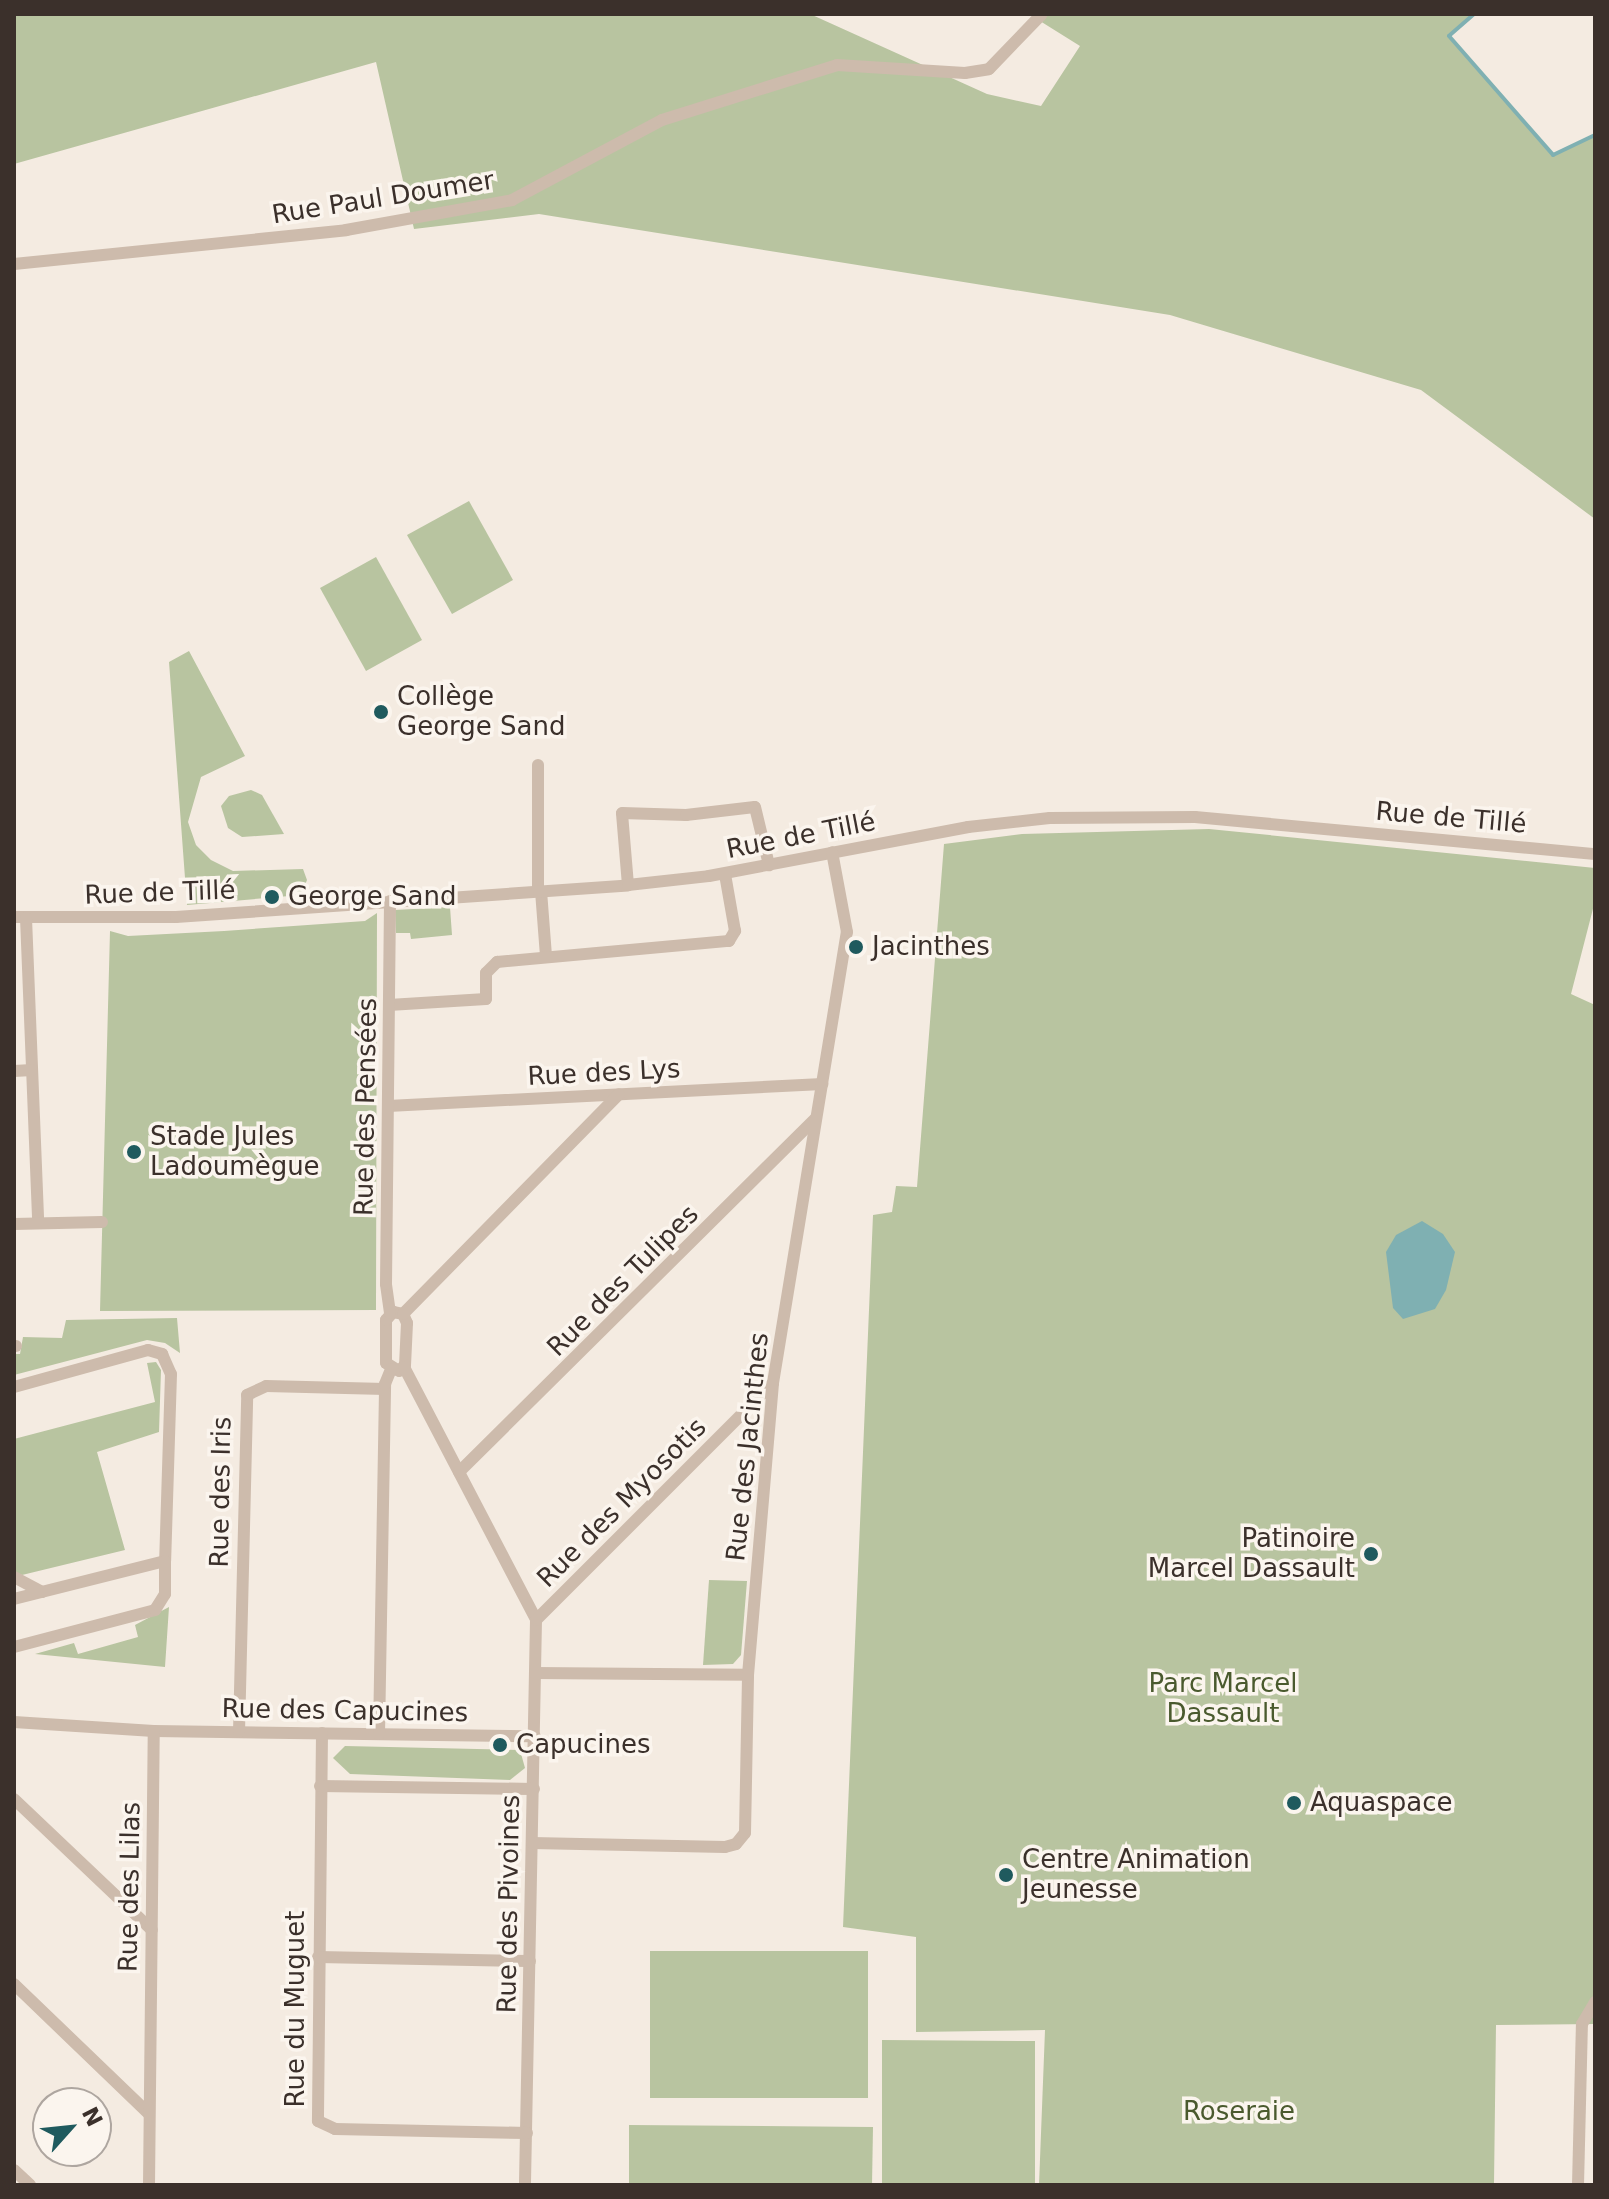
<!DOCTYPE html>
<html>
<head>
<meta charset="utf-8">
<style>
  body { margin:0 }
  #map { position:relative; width:1609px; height:2199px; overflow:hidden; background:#f4ebe1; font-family:"DejaVu Sans",sans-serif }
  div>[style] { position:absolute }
  .green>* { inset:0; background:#b8c4a0 }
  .water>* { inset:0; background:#7fb0b2 }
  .stream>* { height:4px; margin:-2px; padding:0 2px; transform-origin:2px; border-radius:2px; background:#7fb0b2 }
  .street>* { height:12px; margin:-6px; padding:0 6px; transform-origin:6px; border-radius:6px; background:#cdbbac }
  .dots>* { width:22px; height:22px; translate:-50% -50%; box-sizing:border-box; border:4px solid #fbf5ee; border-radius:50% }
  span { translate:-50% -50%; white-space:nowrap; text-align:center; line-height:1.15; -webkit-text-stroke:7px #fbf5ee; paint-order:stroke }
  .street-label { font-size:26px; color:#3b302b }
  .poi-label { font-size:26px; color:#3b302b }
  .left { translate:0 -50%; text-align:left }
  .right { translate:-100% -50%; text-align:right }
  .park-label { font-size:26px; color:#4a5a2e }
  .frame { position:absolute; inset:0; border:16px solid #3b302b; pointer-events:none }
  .north { position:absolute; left:32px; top:2087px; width:80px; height:80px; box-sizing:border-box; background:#fbf5ee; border:2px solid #aea6a0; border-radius:50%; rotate:63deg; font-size:22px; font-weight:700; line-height:32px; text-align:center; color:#3b302b }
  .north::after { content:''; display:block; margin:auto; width:28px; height:36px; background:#1f5a5e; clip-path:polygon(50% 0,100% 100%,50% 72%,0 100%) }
</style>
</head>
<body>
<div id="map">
  <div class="green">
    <i style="clip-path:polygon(14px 14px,810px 14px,987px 94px,1041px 106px,1080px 46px,1040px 21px,1047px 14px,1474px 14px,1449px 36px,1553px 155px,1595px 135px,1595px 519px,1421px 390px,1170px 315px,539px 214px,414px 229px,376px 62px,14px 164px)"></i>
    <i style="clip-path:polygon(469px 501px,513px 580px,452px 614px,407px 535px)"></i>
    <i style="clip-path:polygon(376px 557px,422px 640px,366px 671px,320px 588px)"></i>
    <i style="clip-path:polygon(189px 651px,245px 756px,201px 777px,188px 822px,196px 845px,211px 860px,233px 871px,303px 869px,307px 880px,301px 895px,187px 905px,169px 662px)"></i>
    <i style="clip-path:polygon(251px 790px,262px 795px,284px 834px,242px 837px,228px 828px,221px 806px,229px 796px)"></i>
    <i style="clip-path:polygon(1209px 829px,1595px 868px,1595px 901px,1571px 994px,1595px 1005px,1595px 2024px,1496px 2025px,1494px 2185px,1039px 2185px,1045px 2030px,916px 2032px,916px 1937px,843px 1927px,873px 1215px,892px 1212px,896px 1186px,917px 1187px,944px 844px,1022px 834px)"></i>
    <i style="clip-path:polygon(450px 907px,452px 935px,411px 939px,410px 933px,396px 933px,395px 910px)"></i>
    <i style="clip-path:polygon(377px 913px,376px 1310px,100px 1311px,110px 931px,128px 936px,224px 931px,365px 921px)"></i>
    <i style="clip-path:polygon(177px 1318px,180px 1353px,165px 1343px,147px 1340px,14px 1375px,14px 1354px,20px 1354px,23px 1337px,62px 1338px,66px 1320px)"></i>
    <i style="clip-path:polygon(156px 1362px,161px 1370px,159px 1432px,97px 1452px,125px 1550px,22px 1575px,14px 1572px,14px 1439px,155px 1402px,147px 1363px)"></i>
    <i style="clip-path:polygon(709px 1580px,747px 1581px,741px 1655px,733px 1664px,703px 1665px)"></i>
    <i style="clip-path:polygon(169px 1607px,165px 1667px,35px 1654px,74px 1643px,78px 1654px,138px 1637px,135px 1625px)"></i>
    <i style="clip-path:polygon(345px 1746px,520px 1750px,525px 1768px,510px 1780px,350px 1774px,333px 1758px)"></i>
    <i style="clip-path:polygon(650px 1951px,868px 1951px,868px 2098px,650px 2098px)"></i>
    <i style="clip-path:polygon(882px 2040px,1035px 2041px,1035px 2185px,882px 2185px)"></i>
    <i style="clip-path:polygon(629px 2125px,873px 2127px,872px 2185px,629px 2185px)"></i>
  </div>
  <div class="water">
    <i style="clip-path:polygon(1422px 1221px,1443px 1234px,1455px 1252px,1446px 1290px,1435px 1309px,1403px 1319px,1393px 1308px,1386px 1252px,1396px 1235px)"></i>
  </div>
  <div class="stream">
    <i style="left:1474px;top:14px;width:33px;rotate:139deg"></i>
    <i style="left:1449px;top:36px;width:158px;rotate:48.8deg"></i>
    <i style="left:1553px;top:155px;width:47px;rotate:-25.5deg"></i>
  </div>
  <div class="street">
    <i style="left:14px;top:264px;width:334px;rotate:-5.8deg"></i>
    <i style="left:346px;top:230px;width:169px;rotate:-10.2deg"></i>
    <i style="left:512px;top:200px;width:170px;rotate:-28.1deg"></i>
    <i style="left:662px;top:120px;width:183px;rotate:-17.4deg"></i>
    <i style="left:837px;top:65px;width:128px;rotate:3.6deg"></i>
    <i style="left:965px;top:73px;width:24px;rotate:-9deg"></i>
    <i style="left:989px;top:69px;width:76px;rotate:-46.1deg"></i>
    <i style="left:628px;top:885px;width:72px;rotate:-94.8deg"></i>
    <i style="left:622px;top:813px;width:64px;rotate:1.8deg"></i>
    <i style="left:686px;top:815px;width:69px;rotate:-6.6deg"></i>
    <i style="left:755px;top:807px;width:60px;rotate:76.4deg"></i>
    <i style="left:538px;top:891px;width:126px;rotate:-90deg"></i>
    <i style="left:541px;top:891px;width:65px;rotate:85.6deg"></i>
    <i style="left:14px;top:917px;width:162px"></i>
    <i style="left:176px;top:917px;width:453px;rotate:-4deg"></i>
    <i style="left:628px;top:885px;width:81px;rotate:-6.3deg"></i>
    <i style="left:709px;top:876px;width:264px;rotate:-10.7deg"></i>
    <i style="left:968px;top:827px;width:82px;rotate:-6.3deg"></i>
    <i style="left:1050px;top:818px;width:145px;rotate:-0.4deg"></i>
    <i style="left:1195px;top:817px;width:402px;rotate:5.3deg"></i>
    <i style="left:26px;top:918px;width:305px;rotate:87.7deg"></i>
    <i style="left:389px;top:1005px;width:97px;rotate:-3.5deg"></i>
    <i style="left:486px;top:999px;width:26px;rotate:-90deg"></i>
    <i style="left:486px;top:973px;width:16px;rotate:-45deg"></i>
    <i style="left:497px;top:962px;width:233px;rotate:-5.2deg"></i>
    <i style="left:729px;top:941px;width:12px;rotate:-59deg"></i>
    <i style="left:735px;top:931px;width:58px;rotate:-100deg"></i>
    <i style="left:14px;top:1071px;width:18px;rotate:-3deg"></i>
    <i style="left:388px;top:1106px;width:435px;rotate:-2.9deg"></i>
    <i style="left:14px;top:1224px;width:88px;rotate:-1.3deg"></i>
    <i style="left:393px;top:1312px;width:10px;rotate:11deg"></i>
    <i style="left:403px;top:1314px;width:10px;rotate:66deg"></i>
    <i style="left:407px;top:1323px;width:42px;rotate:92.7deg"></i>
    <i style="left:405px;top:1365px;width:8px;rotate:135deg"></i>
    <i style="left:399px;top:1371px;width:15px;rotate:-148deg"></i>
    <i style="left:386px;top:1363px;width:43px;rotate:-90deg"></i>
    <i style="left:386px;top:1320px;width:11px;rotate:-49deg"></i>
    <i style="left:390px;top:1313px;width:29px;rotate:-98deg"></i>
    <i style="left:386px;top:1284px;width:383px;rotate:-89.4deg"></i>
    <i style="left:403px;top:1314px;width:308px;rotate:-45.5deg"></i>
    <i style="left:14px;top:1346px;width:2px"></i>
    <i style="left:404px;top:1367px;width:285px;rotate:62.4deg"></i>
    <i style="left:536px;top:1620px;width:565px;rotate:91.12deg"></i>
    <i style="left:14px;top:1387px;width:139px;rotate:-15.4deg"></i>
    <i style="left:148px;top:1350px;width:15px;rotate:16deg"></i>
    <i style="left:162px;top:1354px;width:22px;rotate:66deg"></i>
    <i style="left:171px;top:1374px;width:187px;rotate:91.8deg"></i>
    <i style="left:165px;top:1561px;width:156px;rotate:165.9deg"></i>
    <i style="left:459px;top:1472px;width:501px;rotate:-44.76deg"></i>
    <i style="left:14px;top:1577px;width:32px;rotate:28deg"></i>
    <i style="left:536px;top:1620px;width:335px;rotate:-45deg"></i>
    <i style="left:14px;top:1647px;width:146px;rotate:-14.7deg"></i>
    <i style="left:155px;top:1610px;width:19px;rotate:-58deg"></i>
    <i style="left:165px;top:1594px;width:33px;rotate:-90deg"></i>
    <i style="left:535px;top:1673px;width:213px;rotate:0.5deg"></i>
    <i style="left:14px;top:1722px;width:140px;rotate:3.7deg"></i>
    <i style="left:154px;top:1731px;width:381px;rotate:0.8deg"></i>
    <i style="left:239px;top:1732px;width:337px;rotate:-88.6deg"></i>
    <i style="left:247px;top:1395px;width:21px;rotate:-25deg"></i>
    <i style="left:266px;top:1386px;width:119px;rotate:1.4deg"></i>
    <i style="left:322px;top:1733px;width:388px;rotate:90.6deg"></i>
    <i style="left:318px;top:2121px;width:19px;rotate:25deg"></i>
    <i style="left:335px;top:2129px;width:192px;rotate:1.2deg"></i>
    <i style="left:379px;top:1734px;width:350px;rotate:-89deg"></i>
    <i style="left:385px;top:1384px;width:16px;rotate:-68deg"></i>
    <i style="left:320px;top:1786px;width:214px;rotate:0.8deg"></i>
    <i style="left:14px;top:1799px;width:190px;rotate:43.5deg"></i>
    <i style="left:532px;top:1843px;width:193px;rotate:1.2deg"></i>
    <i style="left:725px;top:1847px;width:11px;rotate:-15deg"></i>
    <i style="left:736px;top:1844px;width:14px;rotate:-51deg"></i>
    <i style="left:745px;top:1833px;width:158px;rotate:-88.9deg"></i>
    <i style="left:748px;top:1675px;width:293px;rotate:-85.1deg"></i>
    <i style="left:773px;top:1383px;width:457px;rotate:-80.7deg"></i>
    <i style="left:847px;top:932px;width:81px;rotate:-100.6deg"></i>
    <i style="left:318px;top:1957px;width:212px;rotate:1.1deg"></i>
    <i style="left:14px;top:1984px;width:187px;rotate:43.9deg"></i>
    <i style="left:14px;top:2170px;width:22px;rotate:43deg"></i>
    <i style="left:149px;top:2185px;width:454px;rotate:-89.4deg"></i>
    <i style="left:1578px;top:2185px;width:161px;rotate:-88.6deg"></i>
    <i style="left:1582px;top:2024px;width:26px;rotate:-59deg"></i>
  </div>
  <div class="dots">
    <i style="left:381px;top:712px;background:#1f5a5e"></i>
    <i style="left:272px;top:897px;background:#1f5a5e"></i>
    <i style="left:856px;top:947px;background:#1f5a5e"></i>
    <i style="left:134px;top:1152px;background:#1f5a5e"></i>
    <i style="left:1371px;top:1554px;background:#1f5a5e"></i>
    <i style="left:500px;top:1745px;background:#1f5a5e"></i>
    <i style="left:1294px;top:1803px;background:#1f5a5e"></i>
    <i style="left:1006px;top:1875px;background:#1f5a5e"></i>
  </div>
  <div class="street-label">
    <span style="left:383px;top:198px;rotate:-9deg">Rue Paul Doumer</span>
    <span style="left:1451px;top:818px;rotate:5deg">Rue de Tillé</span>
    <span style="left:801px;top:836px;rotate:-11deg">Rue de Tillé</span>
    <span style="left:160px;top:893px;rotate:-2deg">Rue de Tillé</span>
    <span style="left:604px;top:1073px;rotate:-3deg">Rue des Lys</span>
    <span style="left:366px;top:1107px;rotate:-89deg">Rue des Pensées</span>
    <span style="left:623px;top:1281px;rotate:-45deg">Rue des Tulipes</span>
    <span style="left:748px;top:1447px;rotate:-84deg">Rue des Jacinthes</span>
    <span style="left:221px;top:1492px;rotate:-89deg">Rue des Iris</span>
    <span style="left:622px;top:1503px;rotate:-45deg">Rue des Myosotis</span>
    <span style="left:345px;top:1711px;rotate:1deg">Rue des Capucines</span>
    <span style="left:130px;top:1887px;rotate:-89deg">Rue des Lilas</span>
    <span style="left:509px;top:1904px;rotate:-89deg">Rue des Pivoines</span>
    <span style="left:296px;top:2009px;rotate:-90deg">Rue du Muguet</span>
  </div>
  <div class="poi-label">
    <span class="left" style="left:397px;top:712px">Collège<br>George Sand</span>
    <span class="left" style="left:288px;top:897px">George Sand</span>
    <span class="left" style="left:872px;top:947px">Jacinthes</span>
    <span class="left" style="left:150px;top:1152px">Stade Jules<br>Ladoumègue</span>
    <span class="right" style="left:1355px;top:1554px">Patinoire<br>Marcel Dassault</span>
    <span class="left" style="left:516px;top:1745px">Capucines</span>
    <span class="left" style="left:1310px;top:1803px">Aquaspace</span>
    <span class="left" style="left:1022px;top:1875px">Centre Animation<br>Jeunesse</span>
  </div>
  <div class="park-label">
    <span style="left:1223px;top:1699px">Parc Marcel<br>Dassault</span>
    <span style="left:1239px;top:2112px">Roseraie</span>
  </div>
  <div class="frame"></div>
  <div class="north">N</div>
</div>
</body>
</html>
